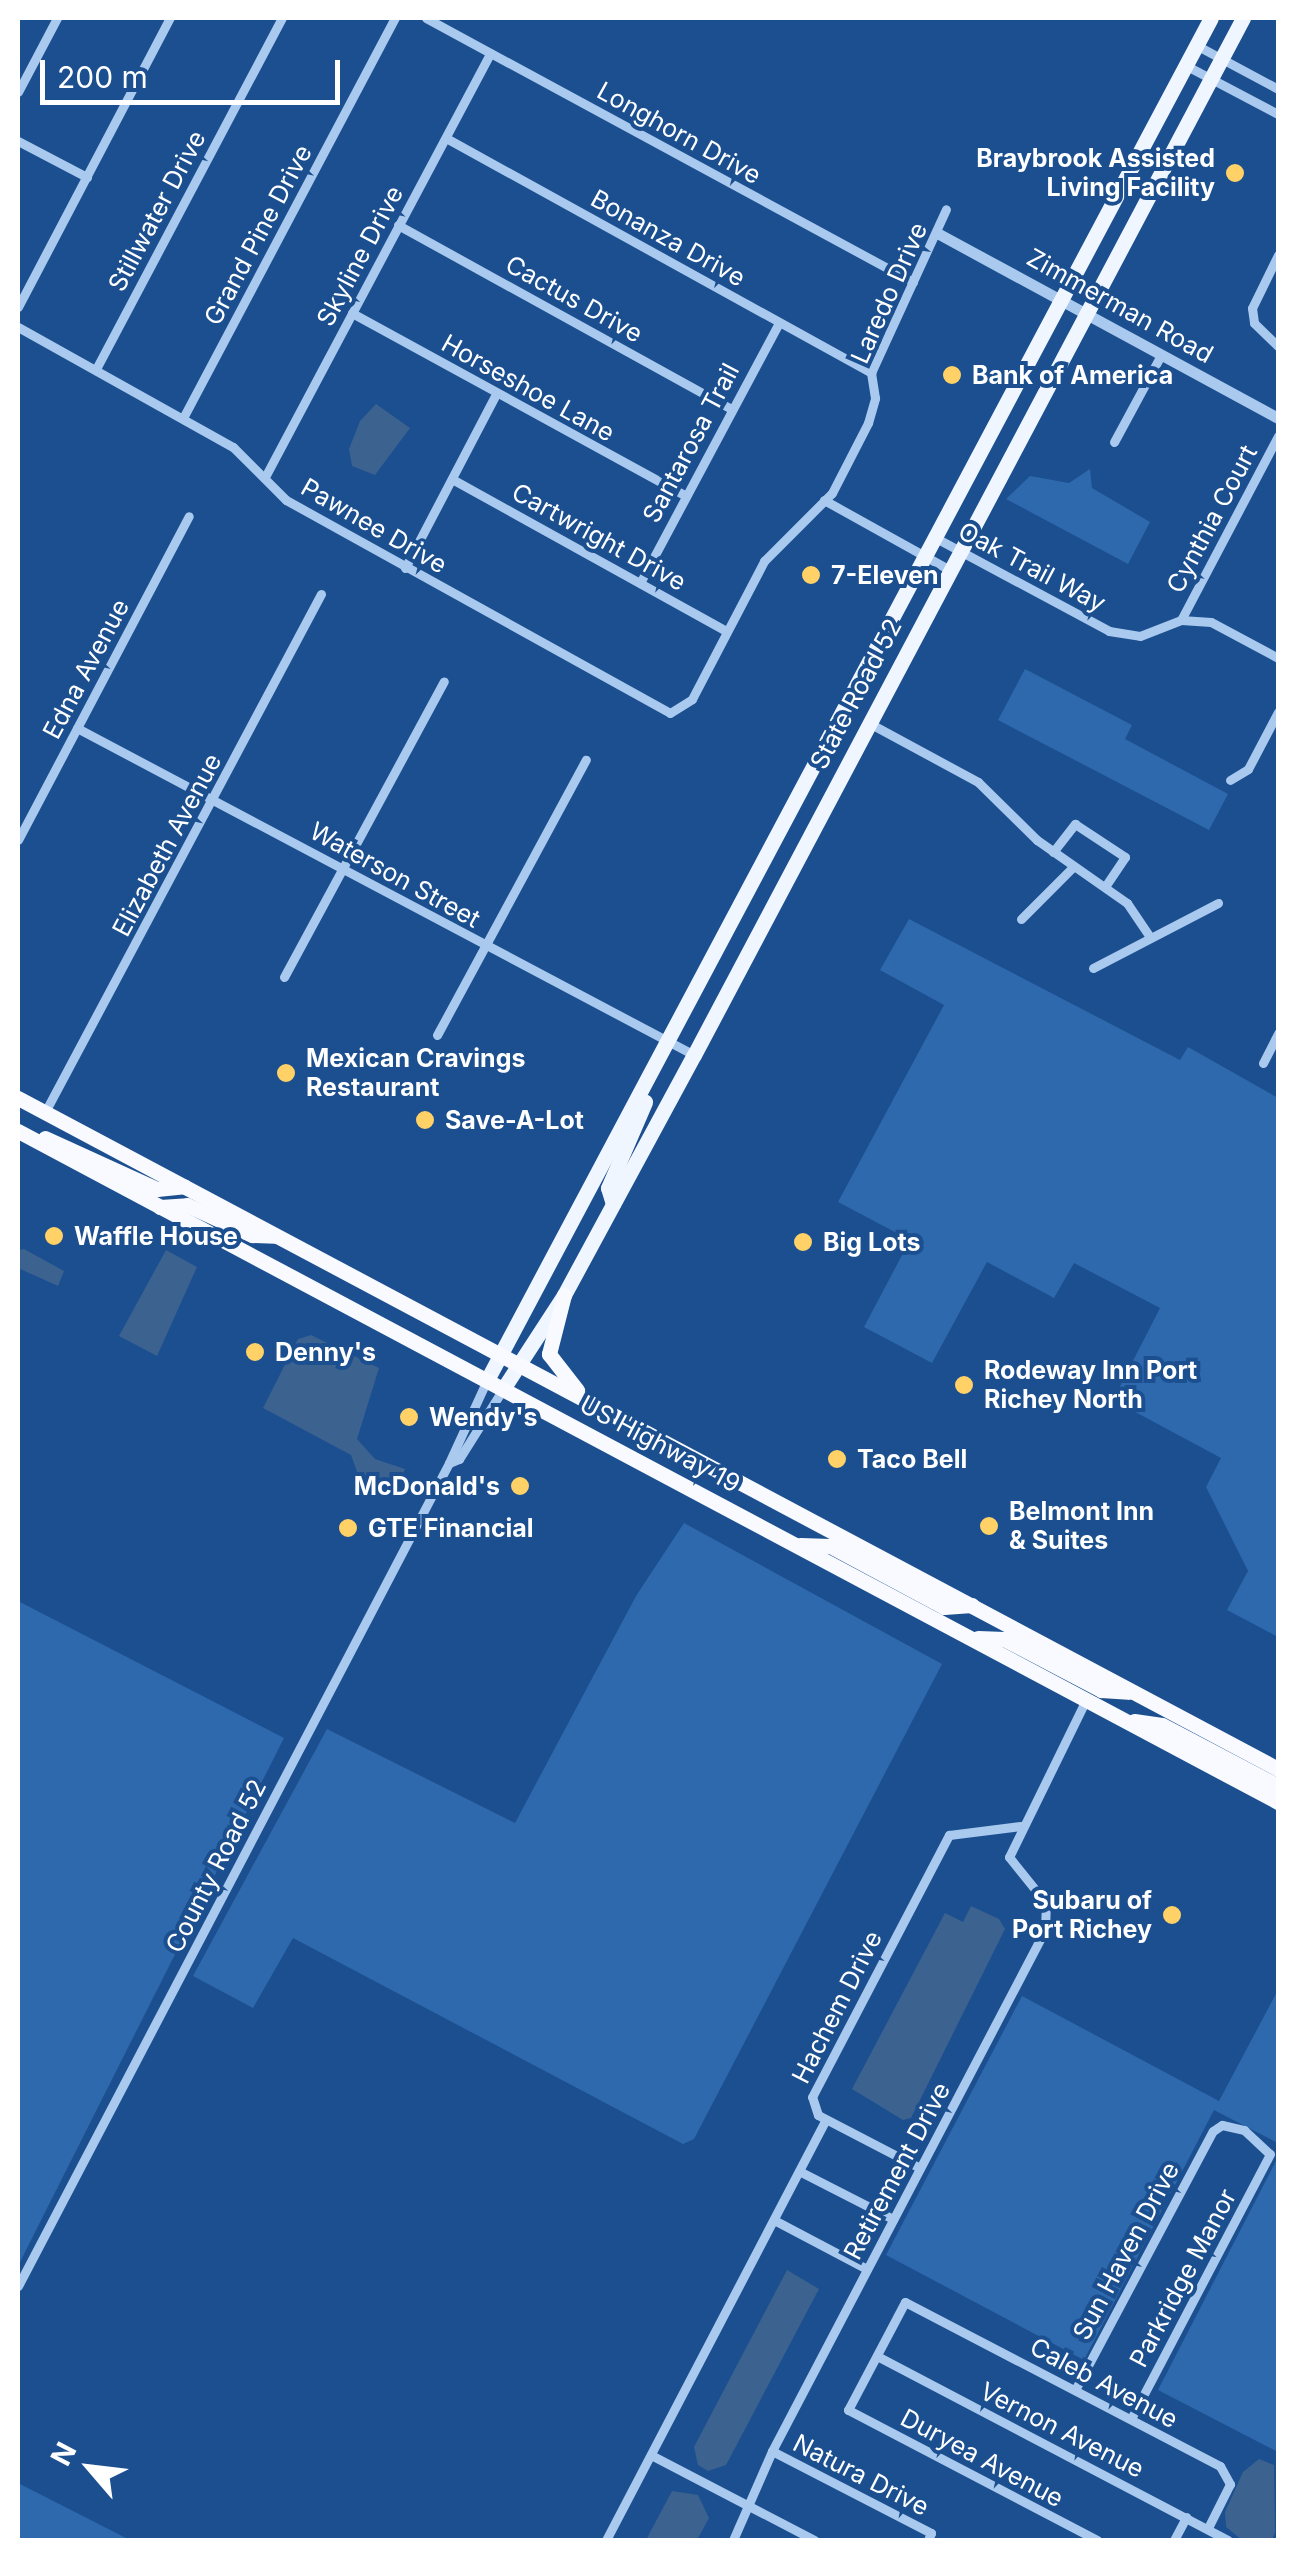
<!DOCTYPE html>
<html>
<head>
<meta charset="utf-8">
<style>
  body { margin:0 }
  #map { position:relative; width:1296px; height:2558px; overflow:hidden; background:#1b4f8f; font-family:Inter,sans-serif }
  div>[style] { position:absolute }
  .green>* { inset:0; background:#2e69ad }
  .water>* { inset:0; background:#3c6290 }
  .minor>* { height:9px; margin:-4.5px; padding:0 4.5px; transform-origin:4.5px; border-radius:4.5px; background:#a9c9ee }
  .tertiary>* { height:11px; margin:-5.5px; padding:0 5.5px; transform-origin:5.5px; border-radius:5.5px; background:#a9c9ee }
  .primary>* { height:15px; margin:-7.5px; padding:0 7.5px; transform-origin:7.5px; border-radius:7.5px; background:#f0f6ff }
  .trunk>* { height:15px; margin:-7.5px; padding:0 7.5px; transform-origin:7.5px; border-radius:7.5px; background:#f8faff }
  .dots>* { width:28px; height:28px; translate:-50% -50%; box-sizing:border-box; border:5px solid #1b4f8f; border-radius:50% }
  span { translate:-50% -50%; white-space:nowrap; text-align:center; line-height:1.15; -webkit-text-stroke:8px #1b4f8f; paint-order:stroke }
  .street-label { font-size:25px; color:#fff }
  .poi-label { font-size:25px; color:#fff; font-weight:700 }
  .right { translate:-100% -50%; text-align:right }
  .left { translate:0 -50%; text-align:left }
  .frame { position:absolute; inset:0; border:20px solid #fff; pointer-events:none }
  .north { position:absolute; left:40px; top:2418px; width:100px; height:100px; -webkit-text-stroke:8px #1b4f8f; paint-order:stroke; rotate:298deg; font-size:28px; font-weight:700; line-height:40px; text-align:center; color:#fff }
  .north::after { content:''; display:block; margin:auto; width:35px; height:45px; background:#fff; clip-path:polygon(50% 0,100% 100%,50% 72%,0 100%) }
  .scale { position:absolute; left:40px; top:60px; width:300px; height:45px; box-sizing:border-box; border:5px solid #fff; border-top:0; padding-left:12px; font-size:30px; line-height:35px; white-space:nowrap; color:#fff; -webkit-text-stroke:8px #1b4f8f; paint-order:stroke }
</style>
</head>
<body>
<div id="map">
  <div class="green">
    <i style="clip-path:polygon(1090px 469px,1092px 488px,1150px 522px,1128px 564px,1006px 499px,1030px 476px,1069px 483px)"></i>
    <i style="clip-path:polygon(1025px 669px,1132px 725px,1125px 739px,1228px 794px,1209px 830px,998px 720px)"></i>
    <i style="clip-path:polygon(909px 919px,1180px 1060px,1188px 1047px,1278px 1098px,1278px 1637px,1227px 1610px,1248px 1571px,1206px 1487px,1221px 1458px,1113px 1400px,1160px 1308px,1074px 1263px,1054px 1298px,987px 1262px,932px 1363px,864px 1327px,910px 1240px,838px 1202px,944px 1005px,880px 970px)"></i>
    <i style="clip-path:polygon(684px 1523px,942px 1664px,694px 2139px,683px 2144px,293px 1938px,253px 2008px,193px 1976px,327px 1729px,515px 1823px,636px 1596px)"></i>
    <i style="clip-path:polygon(18px 1601px,284px 1738px,18px 2266px)"></i>
    <i style="clip-path:polygon(1278px 1990px,1278px 2143px,1214px 2110px,1084px 2360px,886px 2255px,1022px 1996px,1219px 2101px)"></i>
    <i style="clip-path:polygon(1278px 2157px,1278px 2452px,1158px 2390px)"></i>
    <i style="clip-path:polygon(18px 2483px,130px 2540px,18px 2540px)"></i>
  </div>
  <div class="water">
    <i style="clip-path:polygon(376px 404px,410px 428px,375px 475px,352px 466px,349px 449px,360px 421px)"></i>
    <i style="clip-path:polygon(24px 1249px,64px 1271px,58px 1286px,18px 1268px,18px 1250px)"></i>
    <i style="clip-path:polygon(166px 1250px,197px 1267px,157px 1356px,119px 1336px)"></i>
    <i style="clip-path:polygon(311px 1335px,379px 1368px,357px 1439px,375px 1459px,405px 1469px,396px 1490px,375px 1487px,359px 1477px,351px 1455px,263px 1408px,298px 1339px)"></i>
    <i style="clip-path:polygon(971px 1906px,999px 1919px,1005px 1929px,911px 2118px,903px 2120px,852px 2089px,945px 1913px,963px 1922px)"></i>
    <i style="clip-path:polygon(787px 2270px,819px 2289px,726px 2465px,708px 2471px,698px 2465px,694px 2447px)"></i>
    <i style="clip-path:polygon(1259px 2459px,1274px 2465px,1275px 2532px,1272px 2540px,1242px 2540px,1226px 2527px,1225px 2512px,1243px 2472px)"></i>
    <i style="clip-path:polygon(672px 2491px,698px 2495px,709px 2518px,697px 2540px,646px 2540px)"></i>
  </div>
  <div class="minor">
    <i style="left:426px;top:18px;width:554px;rotate:28.46deg"></i>
    <i style="left:1196px;top:45px;width:93px;rotate:28.2deg"></i>
    <i style="left:1185px;top:65px;width:105px;rotate:27.8deg"></i>
    <i style="left:18px;top:92px;width:84px;rotate:-62.2deg"></i>
    <i style="left:446px;top:138px;width:486px;rotate:28.9deg"></i>
    <i style="left:18px;top:141px;width:78px;rotate:27.6deg"></i>
    <i style="left:398px;top:225px;width:380px;rotate:28.9deg"></i>
    <i style="left:1278px;top:255px;width:59px;rotate:116.1deg"></i>
    <i style="left:1252px;top:308px;width:15px;rotate:82deg"></i>
    <i style="left:1254px;top:323px;width:33px;rotate:44deg"></i>
    <i style="left:18px;top:307px;width:327px;rotate:-62.3deg"></i>
    <i style="left:352px;top:313px;width:381px;rotate:28.7deg"></i>
    <i style="left:18px;top:327px;width:246px;rotate:29.2deg"></i>
    <i style="left:233px;top:447px;width:75px;rotate:45deg"></i>
    <i style="left:286px;top:500px;width:439px;rotate:29deg"></i>
    <i style="left:670px;top:713px;width:26px;rotate:-32deg"></i>
    <i style="left:692px;top:699px;width:156px;rotate:-62.4deg"></i>
    <i style="left:764px;top:561px;width:96px;rotate:-45deg"></i>
    <i style="left:832px;top:493px;width:79px;rotate:-62.8deg"></i>
    <i style="left:868px;top:423px;width:26px;rotate:-74deg"></i>
    <i style="left:875px;top:398px;width:25px;rotate:-99deg"></i>
    <i style="left:871px;top:373px;width:180px;rotate:-65.4deg"></i>
    <i style="left:96px;top:369px;width:397px;rotate:-62.1deg"></i>
    <i style="left:183px;top:418px;width:453px;rotate:-62.1deg"></i>
    <i style="left:1114px;top:442px;width:99px;rotate:-61.6deg"></i>
    <i style="left:265px;top:477px;width:480px;rotate:-62deg"></i>
    <i style="left:452px;top:479px;width:313px;rotate:29deg"></i>
    <i style="left:824px;top:500px;width:144px;rotate:29.1deg"></i>
    <i style="left:934px;top:537px;width:199px;rotate:28.2deg"></i>
    <i style="left:1109px;top:631px;width:31px;rotate:9deg"></i>
    <i style="left:1140px;top:636px;width:44px;rotate:-21.3deg"></i>
    <i style="left:1181px;top:620px;width:30px;rotate:4deg"></i>
    <i style="left:1211px;top:622px;width:76px;rotate:28.2deg"></i>
    <i style="left:405px;top:568px;width:196px;rotate:-62.4deg"></i>
    <i style="left:640px;top:583px;width:295px;rotate:-61.9deg"></i>
    <i style="left:1181px;top:620px;width:208px;rotate:-62.2deg"></i>
    <i style="left:869px;top:723px;width:124px;rotate:28.4deg"></i>
    <i style="left:978px;top:782px;width:83px;rotate:44.5deg"></i>
    <i style="left:1037px;top:840px;width:110px;rotate:35deg"></i>
    <i style="left:1127px;top:903px;width:41px;rotate:55.9deg"></i>
    <i style="left:77px;top:728px;width:698px;rotate:27.92deg"></i>
    <i style="left:1230px;top:780px;width:21px;rotate:-31deg"></i>
    <i style="left:1248px;top:769px;width:64px;rotate:-62.2deg"></i>
    <i style="left:18px;top:840px;width:366px;rotate:-62.2deg"></i>
    <i style="left:1053px;top:852px;width:36px;rotate:-52deg"></i>
    <i style="left:1075px;top:824px;width:60px;rotate:33.4deg"></i>
    <i style="left:1125px;top:857px;width:34px;rotate:124deg"></i>
    <i style="left:1021px;top:919px;width:74px;rotate:-45deg"></i>
    <i style="left:1093px;top:968px;width:141px;rotate:-27.5deg"></i>
    <i style="left:284px;top:977px;width:336px;rotate:-61.6deg"></i>
    <i style="left:437px;top:1035px;width:313px;rotate:-61.6deg"></i>
    <i style="left:1263px;top:1063px;width:34px;rotate:-63deg"></i>
    <i style="left:45px;top:1112px;width:587px;rotate:-61.95deg"></i>
    <i style="left:487px;top:1380px;width:91px;rotate:114.6deg"></i>
    <i style="left:449px;top:1463px;width:11px;rotate:-22deg"></i>
    <i style="left:459px;top:1459px;width:83px;rotate:-57.8deg"></i>
    <i style="left:920px;top:2168px;width:115px;rotate:-152.5deg"></i>
    <i style="left:818px;top:2115px;width:19px;rotate:-108deg"></i>
    <i style="left:812px;top:2097px;width:296px;rotate:-62.4deg"></i>
    <i style="left:949px;top:1835px;width:72px;rotate:-7.2deg"></i>
    <i style="left:799px;top:2171px;width:106px;rotate:27.1deg"></i>
    <i style="left:774px;top:2220px;width:105px;rotate:27.8deg"></i>
    <i style="left:18px;top:2286px;width:929px;rotate:-62.36deg"></i>
    <i style="left:877px;top:2356px;width:396px;rotate:27.7deg"></i>
    <i style="left:1075px;top:2390px;width:293px;rotate:-62deg"></i>
    <i style="left:1213px;top:2131px;width:11px;rotate:-34deg"></i>
    <i style="left:1222px;top:2125px;width:23px;rotate:13deg"></i>
    <i style="left:1244px;top:2130px;width:35px;rotate:43deg"></i>
    <i style="left:1270px;top:2154px;width:299px;rotate:117.7deg"></i>
    <i style="left:772px;top:2451px;width:179px;rotate:27.3deg"></i>
    <i style="left:931px;top:2533px;width:8px;rotate:113deg"></i>
    <i style="left:651px;top:2455px;width:184px;rotate:27.5deg"></i>
    <i style="left:606px;top:2540px;width:474px;rotate:-62.4deg"></i>
    <i style="left:733px;top:2540px;width:97px;rotate:-66.3deg"></i>
    <i style="left:772px;top:2451px;width:588px;rotate:-62.35deg"></i>
    <i style="left:1045px;top:1930px;width:27px;rotate:-88deg"></i>
    <i style="left:1046px;top:1903px;width:59px;rotate:-128.8deg"></i>
    <i style="left:1009px;top:1857px;width:175px;rotate:-63.9deg"></i>
    <i style="left:1097px;top:2540px;width:281px;rotate:-152.4deg"></i>
    <i style="left:848px;top:2410px;width:122px;rotate:-62.2deg"></i>
    <i style="left:905px;top:2302px;width:355px;rotate:27.5deg"></i>
    <i style="left:1220px;top:2466px;width:21px;rotate:61deg"></i>
    <i style="left:1230px;top:2484px;width:49px;rotate:116.6deg"></i>
    <i style="left:1174px;top:2540px;width:26px;rotate:-62deg"></i>
  </div>
  <div class="tertiary">
    <i style="left:939px;top:234px;width:386px;rotate:28.5deg"></i>
  </div>
  <div class="primary">
    <i style="left:613px;top:1204px;width:17px;rotate:-107deg"></i>
    <i style="left:608px;top:1188px;width:94px;rotate:-66.7deg"></i>
    <i style="left:487px;top:1380px;width:1542px;rotate:-62.01deg"></i>
    <i style="left:503px;top:1389px;width:112px;rotate:-57deg"></i>
    <i style="left:564px;top:1295px;width:273px;rotate:-61.6deg"></i>
    <i style="left:694px;top:1055px;width:1173px;rotate:-62.1deg"></i>
  </div>
  <div class="trunk">
    <i style="left:18px;top:1098px;width:1428px;rotate:28.04deg"></i>
    <i style="left:18px;top:1131px;width:1428px;rotate:28.04deg"></i>
    <i style="left:45px;top:1138px;width:123px;rotate:24.5deg"></i>
    <i style="left:157px;top:1189px;width:27px;rotate:-6deg"></i>
    <i style="left:160px;top:1207px;width:27px;rotate:-4deg"></i>
    <i style="left:187px;top:1205px;width:72px;rotate:24.8deg"></i>
    <i style="left:252px;top:1235px;width:23px;rotate:2deg"></i>
    <i style="left:564px;top:1295px;width:61px;rotate:104.3deg"></i>
    <i style="left:549px;top:1354px;width:46px;rotate:52.1deg"></i>
    <i style="left:800px;top:1545px;width:30px;rotate:2deg"></i>
    <i style="left:830px;top:1546px;width:129px;rotate:28.2deg"></i>
    <i style="left:944px;top:1607px;width:28px;rotate:-4deg"></i>
    <i style="left:978px;top:1638px;width:26px;rotate:2deg"></i>
    <i style="left:1004px;top:1639px;width:110px;rotate:27.7deg"></i>
    <i style="left:1101px;top:1690px;width:27px;rotate:4deg"></i>
    <i style="left:1134px;top:1721px;width:28px;rotate:8deg"></i>
    <i style="left:1162px;top:1725px;width:131px;rotate:27.7deg"></i>
  </div>
  <div class="dots">
    <i style="left:1235px;top:173px;background:#ffd166"></i>
    <i style="left:952px;top:375px;background:#ffd166"></i>
    <i style="left:811px;top:575px;background:#ffd166"></i>
    <i style="left:286px;top:1073px;background:#ffd166"></i>
    <i style="left:425px;top:1120px;background:#ffd166"></i>
    <i style="left:54px;top:1236px;background:#ffd166"></i>
    <i style="left:803px;top:1242px;background:#ffd166"></i>
    <i style="left:255px;top:1352px;background:#ffd166"></i>
    <i style="left:964px;top:1385px;background:#ffd166"></i>
    <i style="left:409px;top:1417px;background:#ffd166"></i>
    <i style="left:837px;top:1459px;background:#ffd166"></i>
    <i style="left:520px;top:1486px;background:#ffd166"></i>
    <i style="left:989px;top:1526px;background:#ffd166"></i>
    <i style="left:348px;top:1528px;background:#ffd166"></i>
    <i style="left:1172px;top:1915px;background:#ffd166"></i>
  </div>
  <div class="street-label">
    <span style="left:679px;top:133px;rotate:29deg">Longhorn Drive</span>
    <span style="left:157px;top:211px;rotate:-62deg">Stillwater Drive</span>
    <span style="left:258px;top:235px;rotate:-62deg">Grand Pine Drive</span>
    <span style="left:668px;top:238px;rotate:29deg">Bonanza Drive</span>
    <span style="left:360px;top:256px;rotate:-62deg">Skyline Drive</span>
    <span style="left:889px;top:293px;rotate:-66deg">Laredo Drive</span>
    <span style="left:574px;top:299px;rotate:29deg">Cactus Drive</span>
    <span style="left:1120px;top:306px;rotate:29deg">Zimmerman Road</span>
    <span style="left:528px;top:388px;rotate:29deg">Horseshoe Lane</span>
    <span style="left:691px;top:443px;rotate:-62deg">Santarosa Trail</span>
    <span style="left:1212px;top:519px;rotate:-62deg">Cynthia Court</span>
    <span style="left:374px;top:526px;rotate:30deg">Pawnee Drive</span>
    <span style="left:599px;top:537px;rotate:29deg">Cartwright Drive</span>
    <span style="left:1032px;top:567px;rotate:28deg">Oak Trail Way</span>
    <span style="left:86px;top:669px;rotate:-62deg">Edna Avenue</span>
    <span style="left:856px;top:694px;rotate:-62deg">State Road 52</span>
    <span style="left:167px;top:845px;rotate:-62deg">Elizabeth Avenue</span>
    <span style="left:395px;top:875px;rotate:29deg">Waterson Street</span>
    <span style="left:660px;top:1444px;rotate:28deg">US Highway 19</span>
    <span style="left:216px;top:1866px;rotate:-63deg">County Road 52</span>
    <span style="left:837px;top:2007px;rotate:-63deg">Hachem Drive</span>
    <span style="left:897px;top:2171px;rotate:-62deg">Retirement Drive</span>
    <span style="left:1126px;top:2251px;rotate:-62deg">Sun Haven Drive</span>
    <span style="left:1183px;top:2278px;rotate:-62deg">Parkridge Manor</span>
    <span style="left:1104px;top:2383px;rotate:28deg">Caleb Avenue</span>
    <span style="left:1062px;top:2430px;rotate:27deg">Vernon Avenue</span>
    <span style="left:982px;top:2458px;rotate:28deg">Duryea Avenue</span>
    <span style="left:861px;top:2475px;rotate:27deg">Natura Drive</span>
  </div>
  <div class="poi-label">
    <span class="right" style="left:1215px;top:173px">Braybrook Assisted<br>Living Facility</span>
    <span class="left" style="left:972px;top:375px">Bank of America</span>
    <span class="left" style="left:831px;top:575px">7-Eleven</span>
    <span class="left" style="left:306px;top:1073px">Mexican Cravings<br>Restaurant</span>
    <span class="left" style="left:445px;top:1120px">Save-A-Lot</span>
    <span class="left" style="left:74px;top:1236px">Waffle House</span>
    <span class="left" style="left:823px;top:1242px">Big Lots</span>
    <span class="left" style="left:275px;top:1352px">Denny's</span>
    <span class="left" style="left:984px;top:1385px">Rodeway Inn Port<br>Richey North</span>
    <span class="left" style="left:429px;top:1417px">Wendy's</span>
    <span class="left" style="left:857px;top:1459px">Taco Bell</span>
    <span class="right" style="left:500px;top:1486px">McDonald's</span>
    <span class="left" style="left:1009px;top:1526px">Belmont Inn<br>&amp; Suites</span>
    <span class="left" style="left:368px;top:1528px">GTE Financial</span>
    <span class="right" style="left:1152px;top:1915px">Subaru of<br>Port Richey</span>
  </div>
  <div class="frame"></div>
  <div class="north">N</div>
  <div class="scale">200 m</div>
</div>
</body>
</html>
